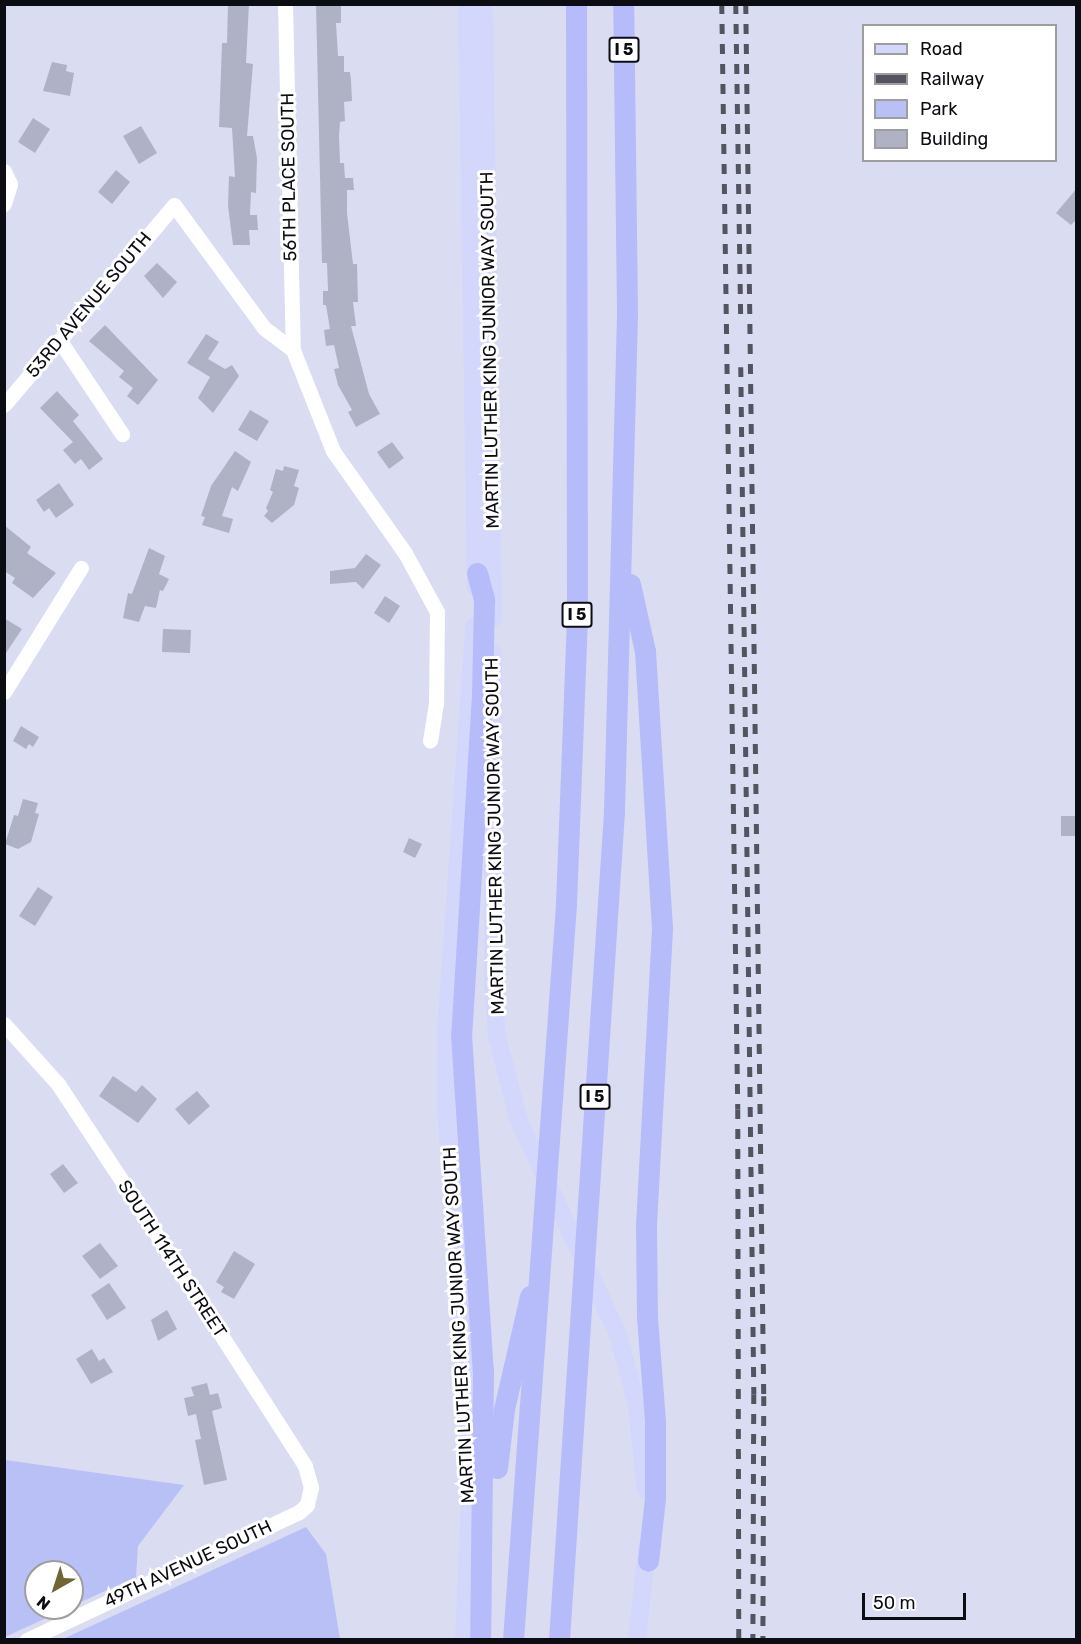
<!DOCTYPE html>
<html>
<head>
<meta charset="utf-8">
<style>
  body { margin:0 }
  #map { position:relative; width:1081px; height:1644px; overflow:hidden; background:#daddf1; font-family:Rubik,sans-serif }
  div>[style] { position:absolute }
  .green>* { inset:0; background:#b9c0f6 }
  .building>* { inset:0; background:#afb2c5 }
  .minor>* { height:15px; margin:-7.5px; padding:0 7.5px; transform-origin:7.5px; border-radius:7.5px; background:#fff }
  .major>* { height:18px; margin:-9px; padding:0 9px; transform-origin:9px; border-radius:9px; background:#d3d7fb }
  .highway>* { height:21px; margin:-10.5px; padding:0 10.5px; transform-origin:10.5px; border-radius:10.5px; background:#b6bcf9 }
  .rail>* { height:4.5px; margin-top:-2.25px; transform-origin:0; background:repeating-linear-gradient(90deg,#53545f 0 10px,transparent 0 20px) }
  span { translate:-50% -50%; white-space:nowrap; text-align:center; line-height:1.15; -webkit-text-stroke:6px #fff; paint-order:stroke }
  .shield-label span { padding:2px 4px; background:#fff; border:2px solid; border-radius:4px; -webkit-text-stroke-width:0 }
  .shield-label { font-size:16px; color:#0c0c13; font-weight:700 }
  .street-label { font-size:18px; color:#0c0c13 }
  .frame { position:absolute; inset:0; border:6px solid #0c0c13; pointer-events:none }
  .legend { position:absolute; left:862px; top:24px; width:195px; height:138px; box-sizing:border-box; background:#fff; border:2px solid #9e9ea1; margin:0; padding:8px 10px; list-style:none; font-size:18px; color:#0c0c13 }
  .legend li { display:flex; align-items:center; gap:12px; height:30px }
  .legend b { width:30px; border:2px solid #9e9ea1 }
  .north { position:absolute; left:24px; top:1560px; width:60px; height:60px; box-sizing:border-box; background:#fff; border:2px solid #9e9ea1; border-radius:50%; rotate:219deg; font-size:16px; font-weight:700; line-height:24px; text-align:center; color:#0c0c13 }
  .north::after { content:''; display:block; margin:auto; width:21px; height:27px; background:#6f6633; clip-path:polygon(50% 0,100% 100%,50% 72%,0 100%) }
  .scale { position:absolute; left:862px; top:1593px; width:104px; height:27px; box-sizing:border-box; border:3px solid #0c0c13; border-top:0; padding-left:8px; font-size:18px; line-height:21px; white-space:nowrap; color:#0c0c13; -webkit-text-stroke:4px #fff; paint-order:stroke }
</style>
</head>
<body>
<div id="map">
  <div class="green">
    <i style="clip-path:polygon(5px 1460px,184px 1485px,138px 1546px,136px 1577px,72px 1606px,72px 1572px,36px 1572px,36px 1608px,68px 1608px,5px 1637px)"></i>
    <i style="clip-path:polygon(306px 1527px,326px 1554px,340px 1639px,63px 1639px)"></i>
  </div>
  <div class="building">
    <i style="clip-path:polygon(228px 4px,249px 4px,246px 63px,253px 64px,247px 136px,253px 136px,257px 158px,256px 193px,251px 192px,250px 215px,257px 215px,258px 230px,249px 230px,250px 245px,233px 245px,228px 206px,229px 176px,235px 177px,232px 128px,219px 127px,222px 43px,227px 43px)"></i>
    <i style="clip-path:polygon(316px 4px,341px 4px,341px 23px,336px 23px,338px 56px,344px 56px,344px 72px,350px 72px,351px 80px,352px 101px,344px 102px,345px 121px,340px 122px,339px 136px,340px 163px,344px 163px,345px 178px,353px 178px,354px 190px,347px 190px,347px 213px,353px 264px,357px 264px,358px 302px,353px 302px,356px 326px,351px 326px,369px 394px,380px 414px,356px 427px,348px 412px,352px 410px,338px 385px,334px 369px,339px 368px,334px 345px,326px 346px,324px 330px,330px 329px,326px 305px,323px 305px,323px 291px,328px 291px,327px 263px,322px 263px)"></i>
    <i style="clip-path:polygon(52px 62px,67px 65px,66px 71px,74px 73px,70px 96px,43px 91px)"></i>
    <i style="clip-path:polygon(33px 118px,50px 129px,35px 153px,18px 142px)"></i>
    <i style="clip-path:polygon(141px 126px,157px 153px,139px 164px,123px 136px)"></i>
    <i style="clip-path:polygon(116px 170px,130px 182px,112px 204px,98px 192px)"></i>
    <i style="clip-path:polygon(1077px 188px,1077px 219px,1071px 225px,1056px 213px)"></i>
    <i style="clip-path:polygon(157px 263px,177px 282px,163px 298px,144px 276px)"></i>
    <i style="clip-path:polygon(105px 325px,158px 380px,138px 405px,127px 396px,133px 388px,119px 377px,124px 371px,89px 341px)"></i>
    <i style="clip-path:polygon(206px 334px,219px 342px,208px 359px,225px 369px,232px 365px,239px 376px,213px 413px,198px 398px,210px 377px,187px 363px)"></i>
    <i style="clip-path:polygon(57px 391px,79px 415px,73px 421px,103px 459px,89px 470px,81px 459px,75px 464px,63px 450px,73px 442px,40px 408px)"></i>
    <i style="clip-path:polygon(250px 410px,269px 421px,257px 441px,238px 430px)"></i>
    <i style="clip-path:polygon(392px 442px,404px 458px,389px 469px,377px 452px)"></i>
    <i style="clip-path:polygon(235px 451px,251px 462px,238px 491px,232px 487px,222px 516px,233px 519px,229px 533px,202px 525px,205px 517px,201px 516px,211px 486px)"></i>
    <i style="clip-path:polygon(284px 466px,299px 470px,294px 486px,299px 488px,294px 505px,272px 523px,264px 516px,268px 511px,266px 508px,273px 492px,270px 490px,276px 469px,283px 471px)"></i>
    <i style="clip-path:polygon(59px 483px,74px 505px,56px 518px,49px 508px,44px 512px,36px 500px)"></i>
    <i style="clip-path:polygon(4px 525px,31px 547px,27px 553px,56px 573px,33px 598px,12px 583px,15px 578px,4px 571px)"></i>
    <i style="clip-path:polygon(149px 548px,165px 556px,159px 574px,169px 579px,163px 591px,160px 590px,156px 608px,145px 606px,139px 622px,123px 618px,128px 593px,132px 594px)"></i>
    <i style="clip-path:polygon(366px 554px,381px 565px,363px 589px,356px 582px,330px 584px,330px 571px,355px 568px)"></i>
    <i style="clip-path:polygon(385px 596px,400px 606px,389px 623px,374px 613px)"></i>
    <i style="clip-path:polygon(4px 618px,22px 629px,4px 656px)"></i>
    <i style="clip-path:polygon(163px 629px,191px 630px,190px 653px,162px 652px)"></i>
    <i style="clip-path:polygon(21px 726px,39px 737px,33px 747px,29px 744px,26px 749px,13px 741px)"></i>
    <i style="clip-path:polygon(23px 799px,38px 803px,35px 813px,39px 814px,31px 842px,18px 849px,5px 844px,14px 815px,18px 816px)"></i>
    <i style="clip-path:polygon(1061px 816px,1077px 816px,1077px 836px,1061px 836px)"></i>
    <i style="clip-path:polygon(409px 838px,422px 844px,415px 858px,403px 852px)"></i>
    <i style="clip-path:polygon(38px 887px,53px 897px,35px 926px,19px 916px)"></i>
    <i style="clip-path:polygon(113px 1076px,136px 1092px,142px 1085px,157px 1099px,138px 1123px,99px 1096px)"></i>
    <i style="clip-path:polygon(197px 1091px,210px 1106px,189px 1125px,175px 1109px)"></i>
    <i style="clip-path:polygon(63px 1164px,78px 1183px,64px 1193px,50px 1174px)"></i>
    <i style="clip-path:polygon(100px 1243px,118px 1266px,100px 1279px,82px 1256px)"></i>
    <i style="clip-path:polygon(234px 1251px,255px 1264px,234px 1299px,221px 1292px,224px 1287px,216px 1282px)"></i>
    <i style="clip-path:polygon(109px 1283px,126px 1308px,107px 1320px,91px 1295px)"></i>
    <i style="clip-path:polygon(167px 1310px,177px 1329px,158px 1341px,151px 1320px)"></i>
    <i style="clip-path:polygon(92px 1349px,99px 1361px,104px 1358px,113px 1372px,91px 1384px,76px 1359px)"></i>
    <i style="clip-path:polygon(207px 1383px,210px 1395px,218px 1393px,222px 1408px,212px 1411px,227px 1480px,204px 1485px,195px 1440px,201px 1439px,196px 1414px,188px 1416px,184px 1398px,194px 1396px,191px 1387px)"></i>
  </div>
  <div class="minor">
    <i style="left:285px;top:4px;width:346px;rotate:88.7deg"></i>
    <i style="left:4px;top:171px;width:14px;rotate:65deg"></i>
    <i style="left:10px;top:184px;width:21px;rotate:107deg"></i>
    <i style="left:60px;top:341px;width:112px;rotate:56.3deg"></i>
    <i style="left:4px;top:405px;width:262px;rotate:-49.6deg"></i>
    <i style="left:174px;top:205px;width:152px;rotate:53.8deg"></i>
    <i style="left:264px;top:328px;width:36px;rotate:37deg"></i>
    <i style="left:293px;top:350px;width:109px;rotate:68.4deg"></i>
    <i style="left:333px;top:451px;width:125px;rotate:54.8deg"></i>
    <i style="left:405px;top:553px;width:67px;rotate:61.5deg"></i>
    <i style="left:437px;top:612px;width:91px;rotate:90.6deg"></i>
    <i style="left:436px;top:703px;width:38px;rotate:99deg"></i>
    <i style="left:4px;top:692px;width:146px;rotate:-58.2deg"></i>
    <i style="left:4px;top:1024px;width:81px;rotate:48deg"></i>
    <i style="left:58px;top:1084px;width:144px;rotate:56.6deg"></i>
    <i style="left:137px;top:1204px;width:311px;rotate:57.3deg"></i>
    <i style="left:305px;top:1466px;width:22px;rotate:74deg"></i>
    <i style="left:311px;top:1487px;width:18px;rotate:103deg"></i>
    <i style="left:307px;top:1505px;width:11px;rotate:139deg"></i>
    <i style="left:299px;top:1512px;width:301px;rotate:154.8deg"></i>
  </div>
  <div class="major">
    <i style="left:467px;top:4px;width:583px;rotate:89.12deg"></i>
    <i style="left:484px;top:4px;width:614px;rotate:89.16deg"></i>
    <i style="left:493px;top:654px;width:330px;rotate:90deg"></i>
    <i style="left:493px;top:984px;width:53px;rotate:85.7deg"></i>
    <i style="left:497px;top:1037px;width:87px;rotate:75.3deg"></i>
    <i style="left:519px;top:1121px;width:235px;rotate:65.1deg"></i>
    <i style="left:618px;top:1334px;width:75px;rotate:75.4deg"></i>
    <i style="left:637px;top:1407px;width:83px;rotate:83.8deg"></i>
    <i style="left:464px;top:1640px;width:166px;rotate:-87.6deg"></i>
    <i style="left:471px;top:1474px;width:368px;rotate:-93.9deg"></i>
    <i style="left:446px;top:1107px;width:76px;rotate:-90deg"></i>
    <i style="left:446px;top:1031px;width:406px;rotate:-86deg"></i>
    <i style="left:637px;top:1640px;width:94px;rotate:-83.9deg"></i>
  </div>
  <div class="highway">
    <i style="left:477px;top:573px;width:28px;rotate:75deg"></i>
    <i style="left:484px;top:600px;width:95px;rotate:91.2deg"></i>
    <i style="left:482px;top:695px;width:340px;rotate:93.5deg"></i>
    <i style="left:461px;top:1034px;width:337px;rotate:86.3deg"></i>
    <i style="left:483px;top:1370px;width:267px;rotate:90.6deg"></i>
    <i style="left:630px;top:584px;width:69px;rotate:77.4deg"></i>
    <i style="left:645px;top:651px;width:279px;rotate:86.5deg"></i>
    <i style="left:662px;top:929px;width:296px;rotate:93.1deg"></i>
    <i style="left:646px;top:1225px;width:92px;rotate:89.4deg"></i>
    <i style="left:647px;top:1317px;width:105px;rotate:85.6deg"></i>
    <i style="left:655px;top:1422px;width:76px;rotate:90deg"></i>
    <i style="left:655px;top:1498px;width:63px;rotate:96.3deg"></i>
    <i style="left:497px;top:1468px;width:59px;rotate:-83.2deg"></i>
    <i style="left:504px;top:1409px;width:116px;rotate:-77deg"></i>
    <i style="left:513px;top:1640px;width:738px;rotate:-85.88deg"></i>
    <i style="left:566px;top:904px;width:281px;rotate:-87.8deg"></i>
    <i style="left:577px;top:623px;width:619px;rotate:-90.09deg"></i>
    <i style="left:559px;top:1640px;width:831px;rotate:-86.2deg"></i>
    <i style="left:614px;top:811px;width:499px;rotate:-88.5deg"></i>
    <i style="left:627px;top:312px;width:308px;rotate:-90.7deg"></i>
  </div>
  <div class="rail">
    <i style="left:722px;top:4px;width:1105px;rotate:89.17deg"></i>
    <i style="left:738px;top:1109px;width:531px;rotate:89.89deg"></i>
    <i style="left:736px;top:4px;width:312px;rotate:89.1deg"></i>
    <i style="left:746px;top:4px;width:1392px;rotate:89.26deg"></i>
    <i style="left:764px;top:1396px;width:244px;rotate:90.2deg"></i>
    <i style="left:741px;top:367px;width:1027px;rotate:89.27deg"></i>
    <i style="left:754px;top:1394px;width:246px;rotate:90.2deg"></i>
  </div>
  <div class="shield-label">
    <span style="left:624px;top:50px">I 5</span>
    <span style="left:577px;top:615px">I 5</span>
    <span style="left:595px;top:1097px">I 5</span>
  </div>
  <div class="street-label">
    <span style="left:289px;top:177px;rotate:-91deg">56TH PLACE SOUTH</span>
    <span style="left:89px;top:305px;rotate:-50deg">53RD AVENUE SOUTH</span>
    <span style="left:490px;top:350px;rotate:-91deg">MARTIN LUTHER KING JUNIOR WAY SOUTH</span>
    <span style="left:495px;top:836px;rotate:-91deg">MARTIN LUTHER KING JUNIOR WAY SOUTH</span>
    <span style="left:172px;top:1259px;rotate:57deg">SOUTH 114TH STREET</span>
    <span style="left:459px;top:1325px;rotate:-93deg">MARTIN LUTHER KING JUNIOR WAY SOUTH</span>
    <span style="left:188px;top:1564px;rotate:-25deg">49TH AVENUE SOUTH</span>
  </div>
  <div class="frame"></div>
  <ul class="legend">
  <li><b style="height:8px;background:#d3d7fb"></b>Road</li>
  <li><b style="height:8px;background:#53545f"></b>Railway</li>
  <li><b style="height:16px;background:#b9c0f6"></b>Park</li>
  <li><b style="height:16px;background:#afb2c5"></b>Building</li>
  </ul>
  <div class="north">N</div>
  <div class="scale">50 m</div>
</div>
</body>
</html>
